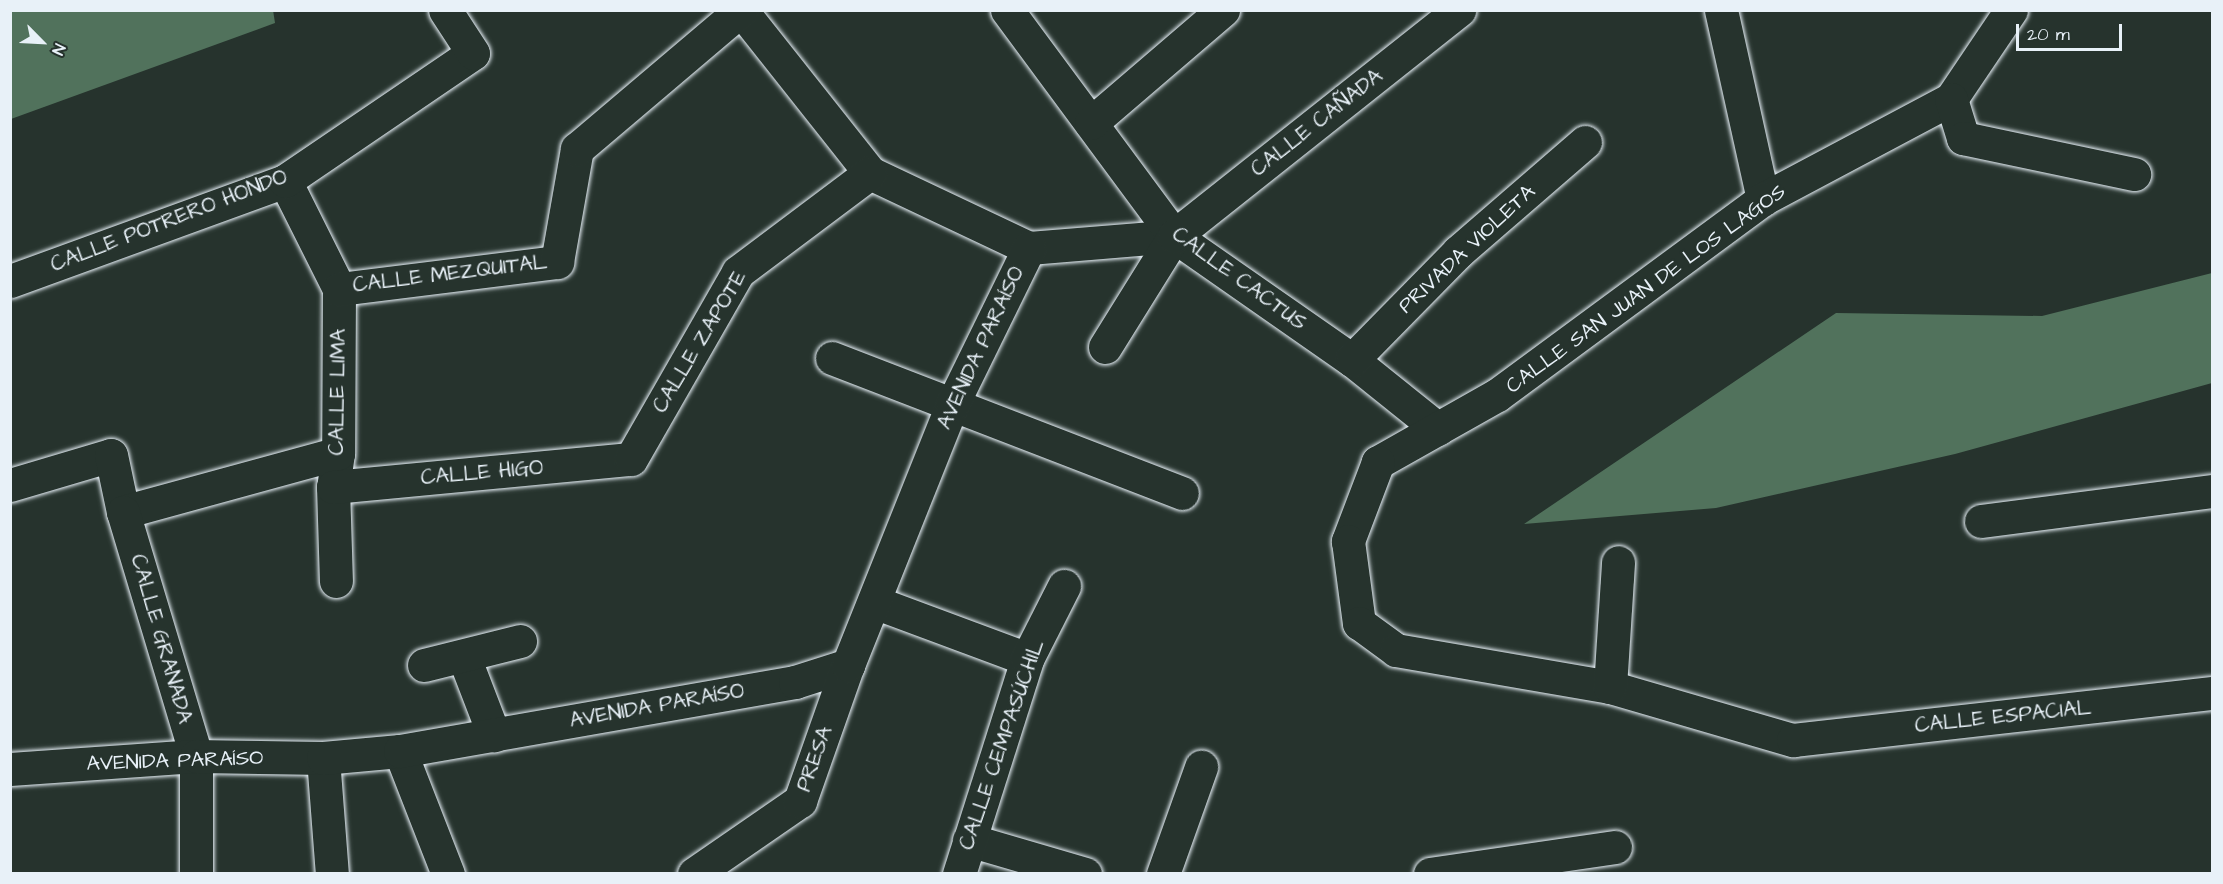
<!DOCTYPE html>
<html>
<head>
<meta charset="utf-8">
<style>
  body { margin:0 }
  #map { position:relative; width:2223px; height:884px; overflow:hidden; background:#26332d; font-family:"Architects Daughter",sans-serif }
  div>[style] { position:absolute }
  .green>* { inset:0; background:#51725c }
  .roads { filter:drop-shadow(0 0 2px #e8f1f8) drop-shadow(0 0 2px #e8f1f8) }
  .street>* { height:33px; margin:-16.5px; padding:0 16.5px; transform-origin:16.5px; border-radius:16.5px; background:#26332d }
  span { translate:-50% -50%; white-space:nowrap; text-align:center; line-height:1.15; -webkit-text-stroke:4.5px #26332d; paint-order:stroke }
  .street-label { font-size:21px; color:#e8f1f8 }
  .frame { position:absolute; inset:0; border:12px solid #e8f1f8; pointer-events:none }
  .north { position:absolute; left:12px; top:12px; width:60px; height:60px; -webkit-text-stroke:4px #26332d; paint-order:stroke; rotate:114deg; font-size:16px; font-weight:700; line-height:24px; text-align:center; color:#e8f1f8 }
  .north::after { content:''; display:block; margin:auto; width:21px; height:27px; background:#e8f1f8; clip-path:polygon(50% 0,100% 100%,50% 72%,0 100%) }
  .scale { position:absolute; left:2016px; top:24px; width:106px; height:27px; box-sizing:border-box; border:3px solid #e8f1f8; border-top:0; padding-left:8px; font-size:18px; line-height:21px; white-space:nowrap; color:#e8f1f8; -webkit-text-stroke:4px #26332d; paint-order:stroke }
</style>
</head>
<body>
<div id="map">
  <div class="green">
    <i style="clip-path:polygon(11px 10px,273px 10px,275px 23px,11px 119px)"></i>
    <i style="clip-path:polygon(2212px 273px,2212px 383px,1955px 454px,1716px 508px,1524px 524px,1836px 313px,2042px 316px)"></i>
  </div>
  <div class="roads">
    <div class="street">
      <i style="left:741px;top:10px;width:208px;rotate:51.6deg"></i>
      <i style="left:870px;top:173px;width:176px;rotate:25.3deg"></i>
      <i style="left:1029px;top:248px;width:145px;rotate:-4.7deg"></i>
      <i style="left:1007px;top:10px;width:281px;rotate:53.5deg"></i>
      <i style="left:1174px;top:236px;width:217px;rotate:34.9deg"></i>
      <i style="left:1352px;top:360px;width:110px;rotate:38.7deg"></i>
      <i style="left:1721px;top:10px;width:194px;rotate:77.5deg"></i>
      <i style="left:2011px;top:10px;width:107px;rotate:124deg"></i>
      <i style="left:1951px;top:99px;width:213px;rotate:152deg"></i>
      <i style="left:1763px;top:199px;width:330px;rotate:143.6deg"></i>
      <i style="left:1497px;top:395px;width:137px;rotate:150.6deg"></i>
      <i style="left:1378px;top:462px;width:85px;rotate:110.8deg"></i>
      <i style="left:1348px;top:541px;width:83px;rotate:82.4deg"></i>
      <i style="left:1359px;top:623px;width:46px;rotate:36.1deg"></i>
      <i style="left:1396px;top:650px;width:217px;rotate:9.8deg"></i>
      <i style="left:1610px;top:687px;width:191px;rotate:16.2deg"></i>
      <i style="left:1793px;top:740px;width:422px;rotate:-6.4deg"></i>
      <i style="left:1951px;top:99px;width:41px;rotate:72.9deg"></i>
      <i style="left:1963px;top:138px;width:175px;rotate:11.9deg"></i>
      <i style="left:1091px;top:123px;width:174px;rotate:-40.6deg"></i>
      <i style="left:285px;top:181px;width:121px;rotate:63.4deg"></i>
      <i style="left:339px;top:289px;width:164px;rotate:90.3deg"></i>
      <i style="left:338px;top:453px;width:34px;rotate:98deg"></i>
      <i style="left:333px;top:487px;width:94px;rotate:88.2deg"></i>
      <i style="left:10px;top:281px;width:293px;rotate:-20deg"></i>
      <i style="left:285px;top:181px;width:227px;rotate:-34.2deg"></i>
      <i style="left:473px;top:53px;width:51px;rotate:-123.1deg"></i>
      <i style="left:339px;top:289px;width:220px;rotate:-7.1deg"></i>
      <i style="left:557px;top:262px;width:115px;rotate:-80deg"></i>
      <i style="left:577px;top:149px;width:215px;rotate:-40.3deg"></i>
      <i style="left:1105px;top:347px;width:131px;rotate:-58.1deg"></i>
      <i style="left:1174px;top:236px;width:364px;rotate:-38.4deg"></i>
      <i style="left:832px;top:358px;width:375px;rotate:21.1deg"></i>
      <i style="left:1352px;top:360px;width:151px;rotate:-45.5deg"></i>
      <i style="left:1458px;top:252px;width:168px;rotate:-40.9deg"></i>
      <i style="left:10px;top:485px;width:105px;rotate:-16.5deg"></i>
      <i style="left:111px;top:455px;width:58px;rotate:78.1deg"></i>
      <i style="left:123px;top:512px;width:223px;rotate:-15.3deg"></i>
      <i style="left:333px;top:487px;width:299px;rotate:-5.4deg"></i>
      <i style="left:631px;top:459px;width:215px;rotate:-60.2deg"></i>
      <i style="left:738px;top:272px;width:165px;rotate:-36.9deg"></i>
      <i style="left:123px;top:512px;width:255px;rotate:73.3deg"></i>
      <i style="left:196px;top:756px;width:118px;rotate:90deg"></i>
      <i style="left:1981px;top:521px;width:233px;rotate:-7.4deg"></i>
      <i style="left:874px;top:602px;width:163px;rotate:20.4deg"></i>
      <i style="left:464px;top:657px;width:84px;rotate:69deg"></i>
      <i style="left:424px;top:665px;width:99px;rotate:-14deg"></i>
      <i style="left:1610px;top:687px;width:125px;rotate:-86.3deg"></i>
      <i style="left:400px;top:751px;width:132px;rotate:68.7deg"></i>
      <i style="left:323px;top:758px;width:116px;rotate:85.6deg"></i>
      <i style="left:10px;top:769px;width:186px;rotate:-4deg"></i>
      <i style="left:196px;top:756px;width:127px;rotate:0.9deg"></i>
      <i style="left:323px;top:758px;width:77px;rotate:-5.2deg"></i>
      <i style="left:400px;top:751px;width:401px;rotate:-9.9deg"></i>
      <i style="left:795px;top:682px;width:56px;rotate:-17.8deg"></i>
      <i style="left:969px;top:840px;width:121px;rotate:16.3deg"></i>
      <i style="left:694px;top:874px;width:129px;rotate:-34.6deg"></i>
      <i style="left:800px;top:801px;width:144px;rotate:-70.6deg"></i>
      <i style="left:848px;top:665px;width:280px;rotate:-68.2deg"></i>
      <i style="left:952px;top:405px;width:175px;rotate:-63.9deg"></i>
      <i style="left:959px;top:874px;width:225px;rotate:-72.4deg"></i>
      <i style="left:1027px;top:659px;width:82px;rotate:-63.1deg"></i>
      <i style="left:1163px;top:874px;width:114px;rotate:-70.4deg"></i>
      <i style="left:1430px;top:874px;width:187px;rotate:-8.3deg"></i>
    </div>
  </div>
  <div class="street-label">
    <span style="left:1317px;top:123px;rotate:-38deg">CALLE CAÑADA</span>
    <span style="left:169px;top:221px;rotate:-21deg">CALLE POTRERO HONDO</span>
    <span style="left:1467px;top:249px;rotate:-43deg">PRIVADA VIOLETA</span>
    <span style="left:450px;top:274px;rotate:-7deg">CALLE MEZQUITAL</span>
    <span style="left:1239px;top:279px;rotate:36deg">CALLE CACTUS</span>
    <span style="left:1646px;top:289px;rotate:-36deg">CALLE SAN JUAN DE LOS LAGOS</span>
    <span style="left:700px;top:342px;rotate:-59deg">CALLE ZAPOTE</span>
    <span style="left:981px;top:348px;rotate:-65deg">AVENIDA PARAÍSO</span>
    <span style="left:338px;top:392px;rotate:-89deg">CALLE LIMA</span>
    <span style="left:482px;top:473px;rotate:-5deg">CALLE HIGO</span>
    <span style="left:161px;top:639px;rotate:74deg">CALLE GRANADA</span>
    <span style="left:657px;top:706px;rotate:-10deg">AVENIDA PARAÍSO</span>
    <span style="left:2003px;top:717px;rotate:-6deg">CALLE ESPACIAL</span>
    <span style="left:1002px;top:745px;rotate:-71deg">CALLE CEMPASÚCHIL</span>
    <span style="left:815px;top:759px;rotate:-70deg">PRESA</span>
    <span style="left:175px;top:761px;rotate:-2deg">AVENIDA PARAÍSO</span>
  </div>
  <div class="frame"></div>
  <div class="north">N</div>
  <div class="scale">20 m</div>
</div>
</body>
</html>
